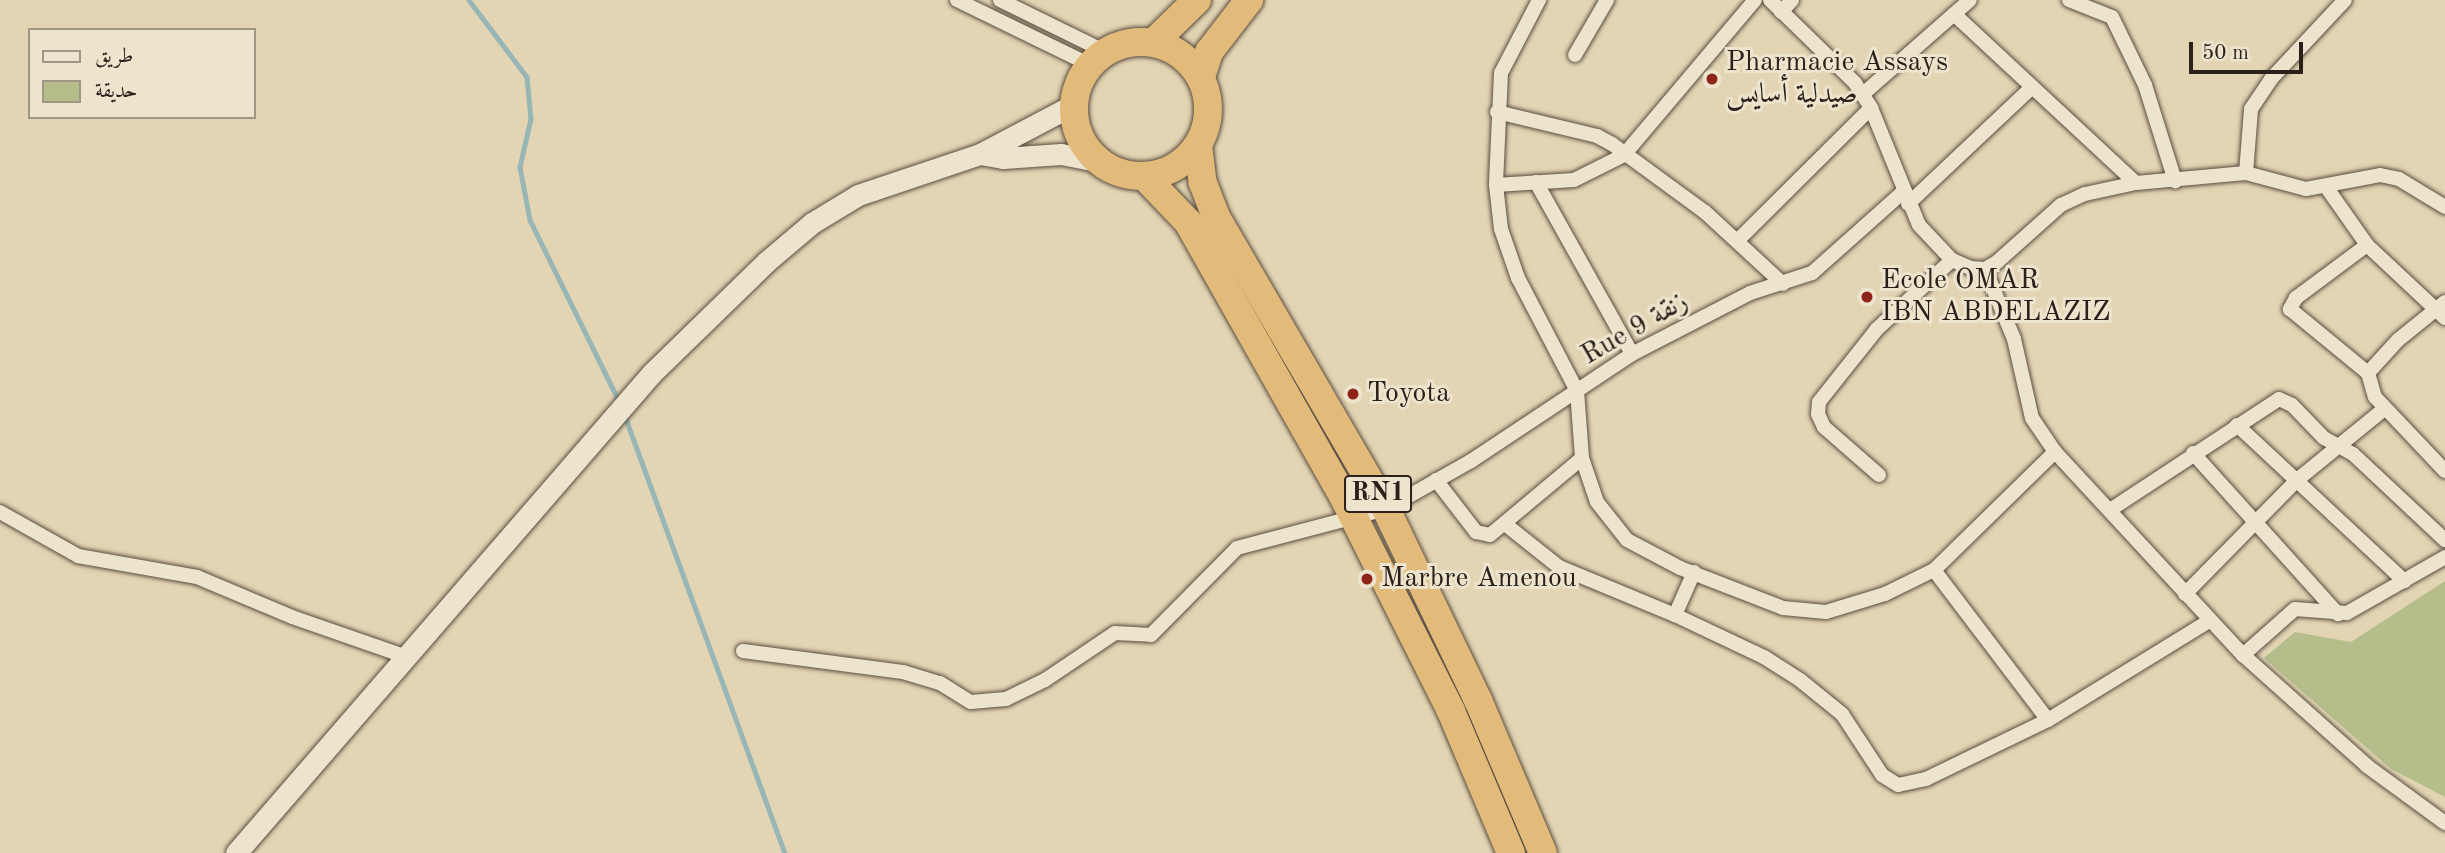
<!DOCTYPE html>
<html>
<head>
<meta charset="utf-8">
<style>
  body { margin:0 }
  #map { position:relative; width:2445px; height:853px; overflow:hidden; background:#e3d5b3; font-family:"Old Standard TT",Amiri,serif }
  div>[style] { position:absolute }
  .green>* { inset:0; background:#b5bd8b }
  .stream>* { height:4.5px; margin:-2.25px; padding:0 2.25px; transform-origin:2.25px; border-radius:2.25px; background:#98b6b5 }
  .roads { filter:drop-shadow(0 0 2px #5a4d41) drop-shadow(0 0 2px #5a4d41) }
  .street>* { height:14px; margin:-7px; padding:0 7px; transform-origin:7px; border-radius:7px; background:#ede4ce }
  .secondary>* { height:21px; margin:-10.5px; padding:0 10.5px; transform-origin:10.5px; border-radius:10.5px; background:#ede4ce }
  .highway>* { height:28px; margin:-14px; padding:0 14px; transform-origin:14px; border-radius:14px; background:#e2ba7a }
  .highway>.ring { margin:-14px; padding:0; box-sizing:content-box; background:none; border:28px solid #e2ba7a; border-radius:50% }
  .dots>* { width:19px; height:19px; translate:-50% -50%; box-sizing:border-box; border:4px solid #ede4ce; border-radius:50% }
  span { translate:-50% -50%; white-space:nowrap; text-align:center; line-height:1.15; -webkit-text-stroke:6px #ede4ce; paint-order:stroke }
  .shield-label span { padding:2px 5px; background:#ede4ce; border:2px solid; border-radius:5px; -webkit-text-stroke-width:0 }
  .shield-label { font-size:26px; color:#2c201b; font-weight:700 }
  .poi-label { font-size:28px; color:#2c201b }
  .left { translate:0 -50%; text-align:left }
  .street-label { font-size:28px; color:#2c201b }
  .legend { position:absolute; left:28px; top:28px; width:228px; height:91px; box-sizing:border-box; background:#ede4ce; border:2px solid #a09686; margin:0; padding:9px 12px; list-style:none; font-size:21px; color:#2c201b }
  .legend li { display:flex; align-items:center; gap:14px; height:35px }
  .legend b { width:35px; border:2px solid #a09686 }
  .scale { position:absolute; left:2189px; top:42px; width:114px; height:32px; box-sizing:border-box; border:4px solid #2c201b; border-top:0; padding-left:9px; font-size:21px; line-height:24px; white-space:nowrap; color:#2c201b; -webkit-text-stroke:5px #ede4ce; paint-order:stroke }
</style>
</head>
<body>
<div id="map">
  <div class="green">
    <i style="clip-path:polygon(2445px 581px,2445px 797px,2391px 769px,2264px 658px,2295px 632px,2351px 642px)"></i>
  </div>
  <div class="stream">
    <i style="left:469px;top:0;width:96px;rotate:53deg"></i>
    <i style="left:527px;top:77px;width:42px;rotate:84.6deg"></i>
    <i style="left:531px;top:119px;width:49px;rotate:102.9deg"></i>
    <i style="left:520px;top:167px;width:54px;rotate:79.3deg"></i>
    <i style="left:530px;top:220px;width:202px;rotate:63.8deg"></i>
    <i style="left:625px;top:416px;width:465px;rotate:69.9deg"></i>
  </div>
  <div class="roads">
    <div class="street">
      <i style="left:957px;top:0;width:146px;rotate:26deg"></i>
      <i style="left:1000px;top:0;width:118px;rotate:26.1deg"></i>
      <i style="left:1539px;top:0;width:82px;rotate:117.5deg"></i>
      <i style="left:1501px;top:73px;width:112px;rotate:92.6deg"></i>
      <i style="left:1496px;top:185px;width:44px;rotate:83.5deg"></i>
      <i style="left:1501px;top:229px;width:52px;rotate:70.9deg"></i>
      <i style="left:1518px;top:278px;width:127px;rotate:62.4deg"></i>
      <i style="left:1577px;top:391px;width:67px;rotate:85.7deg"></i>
      <i style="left:1582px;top:458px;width:46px;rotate:71.2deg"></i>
      <i style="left:1597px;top:502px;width:48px;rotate:51.7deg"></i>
      <i style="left:1627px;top:540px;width:60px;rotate:27.8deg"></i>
      <i style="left:1680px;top:568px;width:110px;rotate:21.2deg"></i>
      <i style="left:1783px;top:608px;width:43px;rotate:5.3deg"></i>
      <i style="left:1826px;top:612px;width:62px;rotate:-17deg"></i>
      <i style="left:1885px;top:594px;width:55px;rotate:-26.1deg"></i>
      <i style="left:1934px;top:570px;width:169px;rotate:-44.3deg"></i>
      <i style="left:1770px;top:0;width:119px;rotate:44.3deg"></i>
      <i style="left:1855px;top:83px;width:30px;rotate:57deg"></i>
      <i style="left:1871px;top:108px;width:126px;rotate:67.7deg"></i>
      <i style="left:1919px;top:225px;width:48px;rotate:46.7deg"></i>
      <i style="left:1952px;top:260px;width:21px;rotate:23deg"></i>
      <i style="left:1971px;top:268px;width:14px;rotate:4deg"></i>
      <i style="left:1985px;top:269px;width:14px;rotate:-30deg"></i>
      <i style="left:1997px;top:262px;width:86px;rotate:-41.7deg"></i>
      <i style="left:2061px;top:205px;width:26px;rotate:-25deg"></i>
      <i style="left:2085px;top:194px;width:52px;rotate:-12.2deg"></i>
      <i style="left:2136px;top:183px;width:110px;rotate:-5.2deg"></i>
      <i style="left:2246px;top:173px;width:62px;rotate:14.9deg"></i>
      <i style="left:2306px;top:189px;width:75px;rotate:-10.7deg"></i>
      <i style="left:2380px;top:175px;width:19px;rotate:12deg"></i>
      <i style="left:2399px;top:179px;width:54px;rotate:31.3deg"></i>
      <i style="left:2069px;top:0;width:46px;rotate:21.6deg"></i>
      <i style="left:2112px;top:17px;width:76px;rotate:64.1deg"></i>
      <i style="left:2145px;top:85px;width:101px;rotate:72.6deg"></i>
      <i style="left:1781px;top:12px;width:16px;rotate:-47deg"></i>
      <i style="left:1954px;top:14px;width:248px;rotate:42.9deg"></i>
      <i style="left:1575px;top:55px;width:64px;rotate:-59.8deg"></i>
      <i style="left:1863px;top:94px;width:142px;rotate:-41.3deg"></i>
      <i style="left:1497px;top:112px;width:103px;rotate:13.5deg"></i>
      <i style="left:1597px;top:136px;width:17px;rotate:28deg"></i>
      <i style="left:1612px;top:144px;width:115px;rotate:36.2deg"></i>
      <i style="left:1705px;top:212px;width:106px;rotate:42.7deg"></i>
      <i style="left:2246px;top:173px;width:64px;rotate:-85.5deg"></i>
      <i style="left:2251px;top:109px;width:36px;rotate:-56deg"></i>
      <i style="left:2271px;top:79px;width:108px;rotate:-46.9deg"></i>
      <i style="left:1536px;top:182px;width:197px;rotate:60.8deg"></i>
      <i style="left:1496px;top:185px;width:78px;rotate:-3.7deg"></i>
      <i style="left:1574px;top:180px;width:56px;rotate:-26.6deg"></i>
      <i style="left:1624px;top:155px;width:203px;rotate:-49.8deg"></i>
      <i style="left:2327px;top:188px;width:70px;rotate:54.9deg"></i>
      <i style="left:2367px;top:245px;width:107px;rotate:43.1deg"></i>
      <i style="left:1908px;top:204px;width:169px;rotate:-43.3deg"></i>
      <i style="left:1738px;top:240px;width:187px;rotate:-44.8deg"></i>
      <i style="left:2367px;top:245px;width:89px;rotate:143.3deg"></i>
      <i style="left:2296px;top:298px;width:13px;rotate:119deg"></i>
      <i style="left:2290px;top:309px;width:101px;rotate:39.4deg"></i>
      <i style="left:1985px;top:269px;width:76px;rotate:67.5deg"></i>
      <i style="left:2014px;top:339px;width:81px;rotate:77.2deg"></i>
      <i style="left:2032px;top:418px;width:41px;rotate:55.9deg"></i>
      <i style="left:2055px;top:452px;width:277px;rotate:47.2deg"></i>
      <i style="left:2243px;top:655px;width:166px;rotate:41.8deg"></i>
      <i style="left:2367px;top:766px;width:97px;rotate:36.2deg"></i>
      <i style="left:2445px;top:302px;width:60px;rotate:141deg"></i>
      <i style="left:2398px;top:340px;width:45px;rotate:132.3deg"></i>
      <i style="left:2368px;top:373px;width:25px;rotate:74deg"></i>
      <i style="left:2375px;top:397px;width:102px;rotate:46.6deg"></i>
      <i style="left:2237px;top:425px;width:229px;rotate:43deg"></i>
      <i style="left:2193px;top:453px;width:217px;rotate:48deg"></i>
      <i style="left:1879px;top:475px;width:73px;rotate:-138.9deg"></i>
      <i style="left:1824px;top:427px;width:14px;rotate:-115deg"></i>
      <i style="left:1818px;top:414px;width:12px;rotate:-85deg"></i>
      <i style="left:1819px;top:402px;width:93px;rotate:-51.5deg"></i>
      <i style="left:1877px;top:329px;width:102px;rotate:-42.6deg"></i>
      <i style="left:1436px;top:480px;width:66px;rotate:52.4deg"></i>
      <i style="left:1476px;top:532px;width:14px;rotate:12deg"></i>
      <i style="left:1490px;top:535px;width:120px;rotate:-39.9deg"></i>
      <i style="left:2110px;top:510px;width:202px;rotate:-33.3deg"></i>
      <i style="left:2279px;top:399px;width:14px;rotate:25deg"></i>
      <i style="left:2292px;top:405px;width:46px;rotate:45.9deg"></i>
      <i style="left:2324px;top:438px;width:33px;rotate:29deg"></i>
      <i style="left:2353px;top:454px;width:126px;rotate:43.1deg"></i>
      <i style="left:0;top:512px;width:90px;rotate:29.4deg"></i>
      <i style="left:78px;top:556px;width:121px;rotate:10deg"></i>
      <i style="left:197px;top:577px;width:103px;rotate:22.8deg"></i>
      <i style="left:292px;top:617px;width:119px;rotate:19.2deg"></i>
      <i style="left:1505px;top:524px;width:69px;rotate:38.5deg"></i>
      <i style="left:1559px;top:567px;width:126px;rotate:22.5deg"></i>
      <i style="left:1934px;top:570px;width:188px;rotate:52.8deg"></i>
      <i style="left:1694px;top:572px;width:47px;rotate:113.8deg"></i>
      <i style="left:1675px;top:615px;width:98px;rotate:25.3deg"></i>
      <i style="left:1764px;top:657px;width:43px;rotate:32.6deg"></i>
      <i style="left:1800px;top:680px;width:54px;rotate:39deg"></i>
      <i style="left:1842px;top:714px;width:73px;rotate:56.7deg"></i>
      <i style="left:1882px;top:775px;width:19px;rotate:32deg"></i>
      <i style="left:1898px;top:785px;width:29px;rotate:-12deg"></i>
      <i style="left:1926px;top:779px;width:136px;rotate:-25.8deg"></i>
      <i style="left:2048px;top:720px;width:189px;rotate:-31.6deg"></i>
      <i style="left:2185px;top:594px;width:160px;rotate:-45.5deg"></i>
      <i style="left:2297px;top:480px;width:112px;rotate:-39.2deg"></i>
      <i style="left:743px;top:651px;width:161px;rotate:7.5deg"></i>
      <i style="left:903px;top:672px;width:39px;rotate:17deg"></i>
      <i style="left:940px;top:683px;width:36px;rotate:32deg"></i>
      <i style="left:971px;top:702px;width:35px;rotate:-5deg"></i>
      <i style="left:1006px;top:699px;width:43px;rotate:-26deg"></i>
      <i style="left:1045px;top:680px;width:84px;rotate:-33.9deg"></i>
      <i style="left:1115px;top:633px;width:36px;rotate:3deg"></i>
      <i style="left:1151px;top:635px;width:122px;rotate:-45.3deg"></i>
      <i style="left:1237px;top:548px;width:154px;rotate:-14.7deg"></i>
      <i style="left:1386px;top:509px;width:98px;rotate:-29.5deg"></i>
      <i style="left:1471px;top:461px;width:193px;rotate:-33.6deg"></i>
      <i style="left:1632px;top:354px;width:133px;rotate:-27.3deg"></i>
      <i style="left:1750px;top:293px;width:65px;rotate:-17.9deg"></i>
      <i style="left:1812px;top:273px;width:122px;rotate:-41.7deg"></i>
      <i style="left:2243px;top:655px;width:69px;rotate:-41.5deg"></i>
      <i style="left:2295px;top:609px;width:52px;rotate:4.4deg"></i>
      <i style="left:2347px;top:613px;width:113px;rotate:-29.7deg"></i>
    </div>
    <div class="secondary">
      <i style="left:980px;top:154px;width:23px;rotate:10deg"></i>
      <i style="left:1003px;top:158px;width:58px;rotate:-3.9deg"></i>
      <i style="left:1061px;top:154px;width:38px;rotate:11deg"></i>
      <i style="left:236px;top:853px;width:635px;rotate:-49.09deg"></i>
      <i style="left:652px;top:373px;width:159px;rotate:-44.2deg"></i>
      <i style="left:766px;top:262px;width:60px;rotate:-40.3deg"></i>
      <i style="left:812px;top:223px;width:54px;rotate:-31.3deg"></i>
      <i style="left:858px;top:195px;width:129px;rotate:-18.6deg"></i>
      <i style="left:980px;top:154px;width:105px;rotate:-27.8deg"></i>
    </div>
    <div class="highway">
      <i class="ring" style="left:1074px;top:42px;width:106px;height:106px"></i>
      <i style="left:1154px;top:42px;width:60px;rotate:-44.3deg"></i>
      <i style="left:1201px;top:77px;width:26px;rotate:-72deg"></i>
      <i style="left:1209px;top:52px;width:66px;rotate:-52.4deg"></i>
      <i style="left:1198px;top:145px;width:38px;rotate:83deg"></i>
      <i style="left:1203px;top:183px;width:36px;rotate:69deg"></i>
      <i style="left:1216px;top:217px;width:338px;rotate:59.8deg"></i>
      <i style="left:1386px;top:509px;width:212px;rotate:64.3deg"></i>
      <i style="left:1478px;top:700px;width:166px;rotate:67deg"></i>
      <i style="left:1144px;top:176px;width:64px;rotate:46.3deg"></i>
      <i style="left:1188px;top:222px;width:319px;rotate:60.5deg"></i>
      <i style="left:1345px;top:500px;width:236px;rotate:63.3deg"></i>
      <i style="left:1451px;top:711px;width:154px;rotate:67.1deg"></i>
    </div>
  </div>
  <div class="dots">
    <i style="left:1712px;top:79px;background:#8f2418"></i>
    <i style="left:1867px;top:297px;background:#8f2418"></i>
    <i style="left:1353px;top:394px;background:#8f2418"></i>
    <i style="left:1367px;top:579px;background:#8f2418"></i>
  </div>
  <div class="shield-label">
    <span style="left:1378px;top:494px">RN1</span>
  </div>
  <div class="poi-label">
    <span class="left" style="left:1726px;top:79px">Pharmacie Assays<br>صيدلية أسايس</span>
    <span class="left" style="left:1881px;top:297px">Ecole OMAR<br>IBN ABDELAZIZ</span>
    <span class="left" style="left:1367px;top:394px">Toyota</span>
    <span class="left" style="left:1381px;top:579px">Marbre Amenou</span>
  </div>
  <div class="street-label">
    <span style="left:1635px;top:329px;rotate:-30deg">Rue 9 زنقة</span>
  </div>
  <ul class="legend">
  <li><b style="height:9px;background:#ede4ce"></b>طريق</li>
  <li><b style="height:19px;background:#b5bd8b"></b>حديقة</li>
  </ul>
  <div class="scale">50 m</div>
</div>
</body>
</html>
